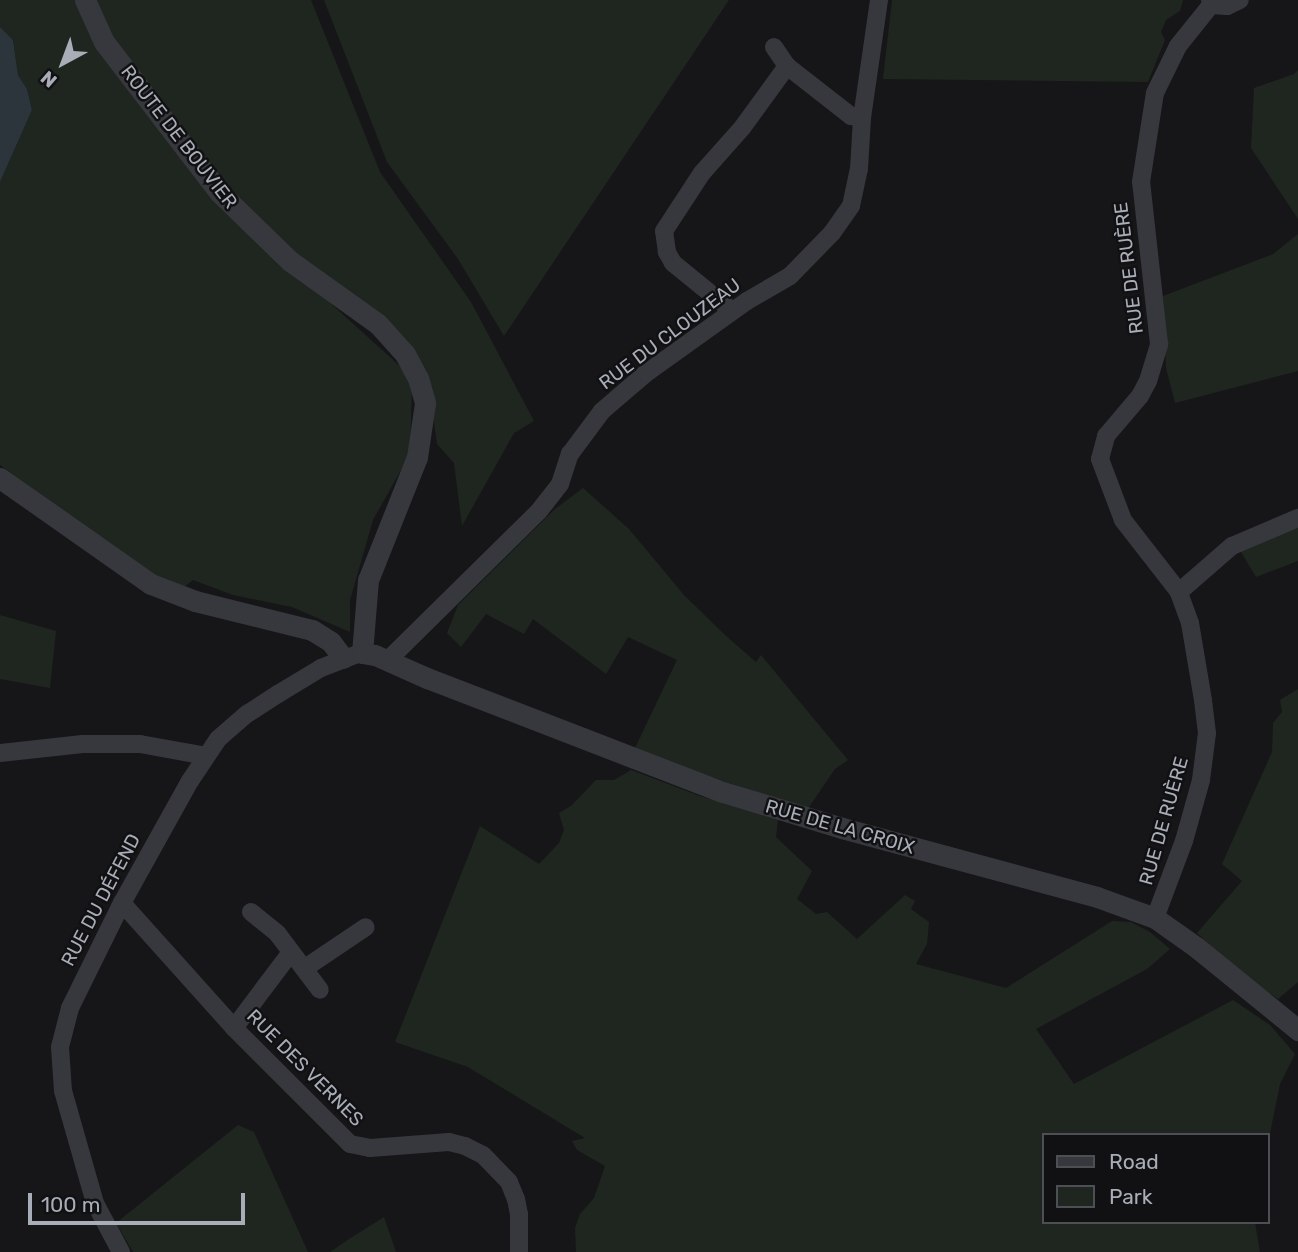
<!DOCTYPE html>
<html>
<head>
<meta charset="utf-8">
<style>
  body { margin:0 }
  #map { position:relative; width:1298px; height:1252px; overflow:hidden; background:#161618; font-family:Rubik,sans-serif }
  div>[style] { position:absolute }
  .green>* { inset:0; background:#1e261f }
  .water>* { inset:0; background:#2c353c }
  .minor>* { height:18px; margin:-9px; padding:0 9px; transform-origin:9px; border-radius:9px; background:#37383d }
  .tertiary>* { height:21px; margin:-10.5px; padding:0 10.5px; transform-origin:10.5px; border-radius:10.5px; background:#37383d }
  span { translate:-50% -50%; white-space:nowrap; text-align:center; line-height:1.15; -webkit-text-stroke:5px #111113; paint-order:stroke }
  .street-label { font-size:19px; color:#a8adb8 }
  .legend { position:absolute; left:1042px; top:1133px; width:228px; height:91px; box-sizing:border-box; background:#111113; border:2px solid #4d4f55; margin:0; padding:9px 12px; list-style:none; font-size:21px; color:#a8adb8 }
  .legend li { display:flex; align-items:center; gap:14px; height:35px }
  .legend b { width:35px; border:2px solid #4d4f55 }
  .north { position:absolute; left:28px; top:28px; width:70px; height:70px; -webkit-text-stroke:5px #111113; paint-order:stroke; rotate:221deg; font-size:19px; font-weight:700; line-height:28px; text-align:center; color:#a8adb8 }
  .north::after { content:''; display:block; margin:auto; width:24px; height:32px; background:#a8adb8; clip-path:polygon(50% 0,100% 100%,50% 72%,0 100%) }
  .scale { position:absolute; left:28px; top:1193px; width:217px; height:32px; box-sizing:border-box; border:4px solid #a8adb8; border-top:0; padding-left:9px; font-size:21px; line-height:24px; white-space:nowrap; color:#a8adb8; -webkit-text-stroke:5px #111113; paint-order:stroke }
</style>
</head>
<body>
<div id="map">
  <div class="green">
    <i style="clip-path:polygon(0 0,78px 0,93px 35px,327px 300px,401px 367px,412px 387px,410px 454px,373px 520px,350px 600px,350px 632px,292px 607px,233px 595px,193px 580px,184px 587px,153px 575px,0 465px,0 182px,32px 110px,27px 89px,18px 75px,13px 40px,0 27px)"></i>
    <i style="clip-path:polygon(95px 0,311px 0,380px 172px,471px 302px,534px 421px,514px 433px,462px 526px,454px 463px,437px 444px,430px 393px,420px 366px,296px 257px,229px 193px,110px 36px)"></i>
    <i style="clip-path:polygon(324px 0,729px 0,504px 336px,458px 259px,387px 162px)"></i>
    <i style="clip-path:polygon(892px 0,1183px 0,1180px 11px,1166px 20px,1161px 32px,1165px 40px,1148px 82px,883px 79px)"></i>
    <i style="clip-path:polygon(1298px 70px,1298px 219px,1251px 148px,1254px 88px,1294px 74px)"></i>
    <i style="clip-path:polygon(1298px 234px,1298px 371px,1175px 403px,1166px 368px,1163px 296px,1273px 254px)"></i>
    <i style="clip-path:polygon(583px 488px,629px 529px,684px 595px,724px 634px,756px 662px,761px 655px,848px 760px,835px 769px,807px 810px,634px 750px,677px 660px,628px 637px,606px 674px,533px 619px,524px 634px,486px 614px,461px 647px,447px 633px,458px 605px,555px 509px)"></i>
    <i style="clip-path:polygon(1298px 524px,1298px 561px,1256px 577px,1238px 547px)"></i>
    <i style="clip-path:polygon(0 615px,56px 631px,50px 688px,0 679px)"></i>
    <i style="clip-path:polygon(1298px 689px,1298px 982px,1278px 999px,1239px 972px,1197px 933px,1242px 881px,1222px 864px,1272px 752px,1273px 723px,1282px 712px,1280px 700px)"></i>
    <i style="clip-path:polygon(631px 770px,700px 796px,778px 819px,776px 837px,812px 871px,797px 899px,816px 914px,827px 912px,857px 939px,905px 895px,915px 901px,911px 909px,929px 922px,927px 944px,916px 964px,1006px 988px,1112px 921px,1131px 922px,1150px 932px,1170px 949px,1147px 969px,1036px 1029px,1074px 1084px,1233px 1000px,1270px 1025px,1295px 1054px,1280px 1084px,1268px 1143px,1268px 1135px,1044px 1135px,1044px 1222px,1255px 1222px,1260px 1252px,576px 1252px,575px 1228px,580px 1214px,594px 1198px,605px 1166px,577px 1150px,572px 1141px,585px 1138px,468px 1067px,395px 1042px,480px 826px,539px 864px,559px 843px,564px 830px,559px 813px,571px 806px,596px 780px,614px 780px)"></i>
    <i style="clip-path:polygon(238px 1125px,254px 1132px,308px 1252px,133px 1252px,116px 1223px)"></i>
    <i style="clip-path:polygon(384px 1217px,396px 1252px,330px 1252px,349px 1239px)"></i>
  </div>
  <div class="water">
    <i style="clip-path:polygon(0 27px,13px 40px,18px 75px,27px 89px,32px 110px,0 182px)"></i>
  </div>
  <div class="minor">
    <i style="left:1211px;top:5px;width:16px;rotate:4deg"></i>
    <i style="left:1227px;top:6px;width:14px;rotate:-25deg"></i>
    <i style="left:774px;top:47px;width:23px;rotate:56deg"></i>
    <i style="left:787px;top:66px;width:81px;rotate:38deg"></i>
    <i style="left:851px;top:116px;width:11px;rotate:10deg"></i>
    <i style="left:732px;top:311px;width:76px;rotate:-140.9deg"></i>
    <i style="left:673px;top:263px;width:13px;rotate:-119deg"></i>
    <i style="left:667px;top:252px;width:21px;rotate:-98deg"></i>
    <i style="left:664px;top:231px;width:69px;rotate:-56.8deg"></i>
    <i style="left:702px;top:173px;width:60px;rotate:-48.4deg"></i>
    <i style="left:742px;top:128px;width:77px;rotate:-54deg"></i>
    <i style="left:1179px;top:592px;width:70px;rotate:-41deg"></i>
    <i style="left:1232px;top:546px;width:72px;rotate:-23deg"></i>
    <i style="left:388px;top:660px;width:212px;rotate:-44.6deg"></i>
    <i style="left:539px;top:511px;width:34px;rotate:-52deg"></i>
    <i style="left:560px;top:484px;width:32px;rotate:-72deg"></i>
    <i style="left:570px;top:454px;width:54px;rotate:-53.3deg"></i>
    <i style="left:602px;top:411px;width:57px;rotate:-40.7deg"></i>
    <i style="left:645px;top:374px;width:125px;rotate:-35.6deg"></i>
    <i style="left:747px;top:301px;width:50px;rotate:-30.2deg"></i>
    <i style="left:790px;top:276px;width:60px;rotate:-45.7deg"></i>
    <i style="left:832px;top:233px;width:33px;rotate:-55deg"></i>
    <i style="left:851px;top:206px;width:38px;rotate:-78deg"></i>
    <i style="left:859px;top:169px;width:51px;rotate:-86.6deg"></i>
    <i style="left:862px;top:118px;width:119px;rotate:-81.8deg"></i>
    <i style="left:0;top:753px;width:83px;rotate:-6.2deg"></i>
    <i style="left:83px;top:744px;width:57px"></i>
    <i style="left:140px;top:744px;width:67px;rotate:10.3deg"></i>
    <i style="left:122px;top:903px;width:168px;rotate:48.1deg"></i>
    <i style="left:234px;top:1028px;width:164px;rotate:45deg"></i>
    <i style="left:350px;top:1144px;width:20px;rotate:11deg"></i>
    <i style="left:370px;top:1148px;width:79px;rotate:-4.3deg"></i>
    <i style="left:449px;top:1142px;width:16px;rotate:14deg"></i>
    <i style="left:465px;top:1146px;width:20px;rotate:27deg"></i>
    <i style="left:483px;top:1155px;width:37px;rotate:46deg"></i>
    <i style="left:509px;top:1182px;width:18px;rotate:68deg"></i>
    <i style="left:516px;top:1199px;width:15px;rotate:79deg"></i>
    <i style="left:519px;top:1214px;width:38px;rotate:90deg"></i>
    <i style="left:251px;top:912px;width:33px;rotate:39deg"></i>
    <i style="left:277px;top:933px;width:71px;rotate:53deg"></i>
    <i style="left:1155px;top:918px;width:82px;rotate:-69.4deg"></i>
    <i style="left:1184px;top:841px;width:63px;rotate:-74.4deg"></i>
    <i style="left:1201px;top:780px;width:47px;rotate:-82.7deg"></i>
    <i style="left:1207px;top:733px;width:33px;rotate:-97deg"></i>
    <i style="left:1203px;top:700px;width:78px;rotate:-99.6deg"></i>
    <i style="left:1190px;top:623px;width:33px;rotate:-110deg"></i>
    <i style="left:1179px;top:592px;width:91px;rotate:-127.9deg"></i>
    <i style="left:1123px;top:520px;width:65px;rotate:-110.7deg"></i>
    <i style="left:1100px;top:459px;width:24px;rotate:-75deg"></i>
    <i style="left:1106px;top:436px;width:52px;rotate:-49.6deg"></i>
    <i style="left:1140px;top:396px;width:17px;rotate:-62deg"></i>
    <i style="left:1148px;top:381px;width:39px;rotate:-73deg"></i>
    <i style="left:1159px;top:344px;width:163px;rotate:-96.3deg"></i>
    <i style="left:1141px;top:182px;width:90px;rotate:-81.1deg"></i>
    <i style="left:1155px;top:93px;width:52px;rotate:-63.9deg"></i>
    <i style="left:1178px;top:46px;width:53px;rotate:-51.2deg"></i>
    <i style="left:1211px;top:5px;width:5px;rotate:-101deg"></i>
    <i style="left:305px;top:968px;width:73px;rotate:-33.9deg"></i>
    <i style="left:234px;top:1028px;width:95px;rotate:-53.1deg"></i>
    <i style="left:121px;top:1252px;width:55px;rotate:-118deg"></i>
    <i style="left:95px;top:1203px;width:116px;rotate:-105.9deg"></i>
    <i style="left:63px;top:1091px;width:44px;rotate:-93.9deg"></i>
    <i style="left:60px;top:1047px;width:40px;rotate:-75.6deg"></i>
    <i style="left:70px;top:1008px;width:117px;rotate:-63.7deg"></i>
    <i style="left:122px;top:903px;width:140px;rotate:-60.9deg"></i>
    <i style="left:190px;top:781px;width:50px;rotate:-56.3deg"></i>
    <i style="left:218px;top:739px;width:38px;rotate:-41deg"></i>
    <i style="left:247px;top:714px;width:37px;rotate:-33deg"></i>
    <i style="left:278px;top:694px;width:50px;rotate:-31.2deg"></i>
    <i style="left:321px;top:668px;width:36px;rotate:-21deg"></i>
  </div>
  <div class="tertiary">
    <i style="left:85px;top:0;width:46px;rotate:65.7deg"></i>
    <i style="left:104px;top:42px;width:190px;rotate:52.5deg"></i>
    <i style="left:220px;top:193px;width:98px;rotate:44.2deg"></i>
    <i style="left:290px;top:261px;width:108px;rotate:35.6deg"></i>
    <i style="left:378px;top:324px;width:40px;rotate:48deg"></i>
    <i style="left:405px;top:354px;width:27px;rotate:62deg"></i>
    <i style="left:418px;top:378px;width:26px;rotate:74deg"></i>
    <i style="left:425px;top:403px;width:55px;rotate:98.4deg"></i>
    <i style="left:417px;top:457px;width:132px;rotate:111.7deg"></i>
    <i style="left:368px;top:580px;width:73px;rotate:94.7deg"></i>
    <i style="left:362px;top:653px;width:13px;rotate:9deg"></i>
    <i style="left:375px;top:655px;width:57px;rotate:23.9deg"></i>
    <i style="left:427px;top:678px;width:317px;rotate:21.1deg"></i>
    <i style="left:723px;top:792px;width:124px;rotate:16.8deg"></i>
    <i style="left:842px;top:828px;width:264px;rotate:15.1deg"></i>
    <i style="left:1097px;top:897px;width:62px;rotate:19.9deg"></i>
    <i style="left:1155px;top:918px;width:50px;rotate:35.3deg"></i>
    <i style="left:1196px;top:947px;width:132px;rotate:39.1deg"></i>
    <i style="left:0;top:478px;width:184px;rotate:35.1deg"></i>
    <i style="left:151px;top:584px;width:47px;rotate:21.1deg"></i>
    <i style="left:195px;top:601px;width:121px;rotate:13.9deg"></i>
    <i style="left:312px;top:630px;width:22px;rotate:32deg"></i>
    <i style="left:331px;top:642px;width:20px;rotate:53deg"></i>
  </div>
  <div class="street-label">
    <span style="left:179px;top:137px;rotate:52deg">ROUTE DE BOUVIER</span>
    <span style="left:1129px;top:268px;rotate:-97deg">RUE DE RUÈRE</span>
    <span style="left:670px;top:334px;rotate:-37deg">RUE DU CLOUZEAU</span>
    <span style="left:1164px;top:821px;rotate:-74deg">RUE DE RUÈRE</span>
    <span style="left:840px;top:827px;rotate:16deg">RUE DE LA CROIX</span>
    <span style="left:101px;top:900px;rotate:-62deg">RUE DU DÉFEND</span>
    <span style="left:305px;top:1068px;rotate:45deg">RUE DES VERNES</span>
  </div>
  <ul class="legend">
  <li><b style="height:9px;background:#37383d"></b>Road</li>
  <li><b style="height:19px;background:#1e261f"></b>Park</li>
  </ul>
  <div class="north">N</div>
  <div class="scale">100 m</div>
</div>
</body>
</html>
